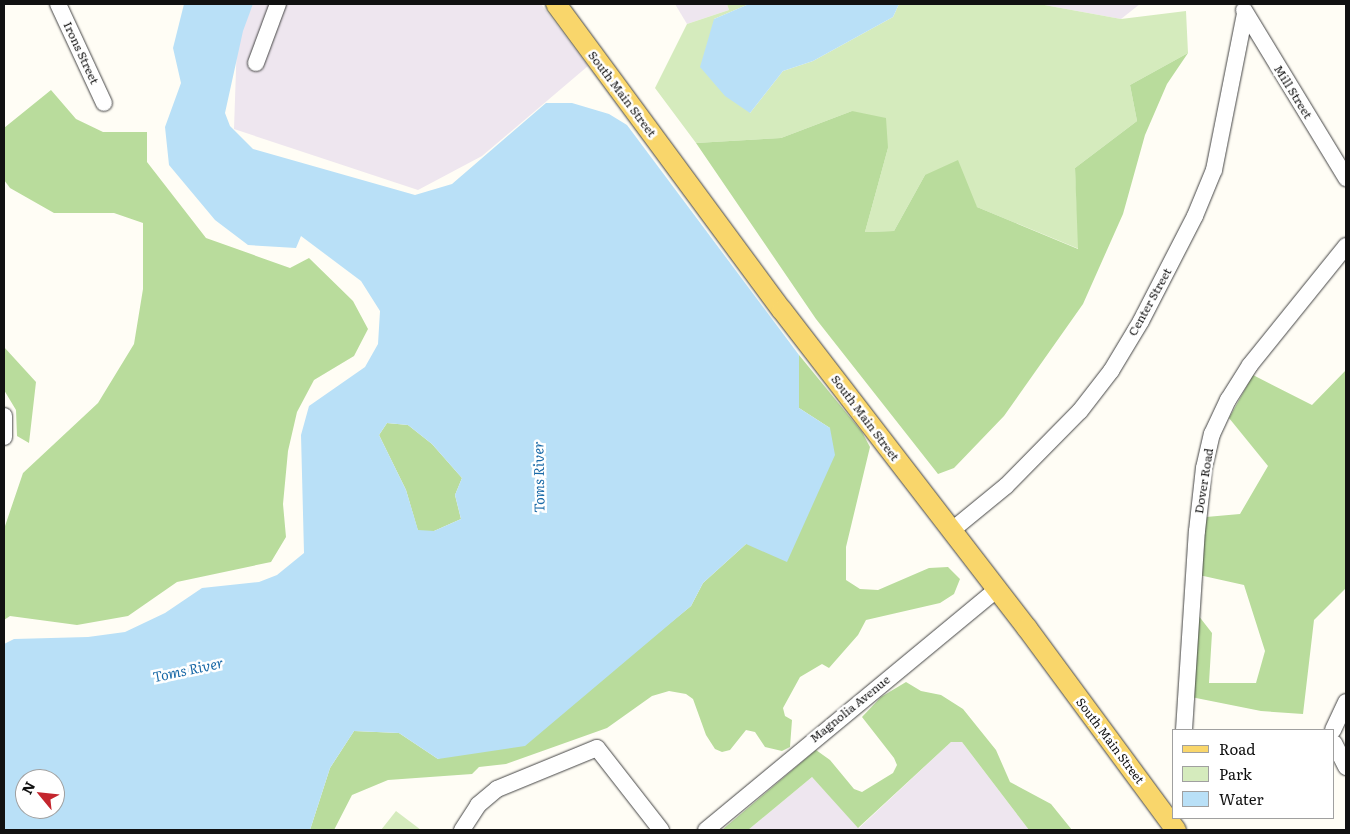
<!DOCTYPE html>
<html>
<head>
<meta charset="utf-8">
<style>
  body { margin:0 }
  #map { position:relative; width:1350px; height:834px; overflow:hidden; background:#fffdf5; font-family:Literata,serif }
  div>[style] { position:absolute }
  .industrial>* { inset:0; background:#eee6ef }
  .green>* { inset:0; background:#d5ebbd }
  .forest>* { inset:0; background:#b9dc9c }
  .water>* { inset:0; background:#b9e0f7 }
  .roads { filter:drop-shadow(0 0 1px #444) drop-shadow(0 0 1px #444) }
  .minor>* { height:16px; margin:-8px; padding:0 8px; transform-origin:8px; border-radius:8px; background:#fff }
  .major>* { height:20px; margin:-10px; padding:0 10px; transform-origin:10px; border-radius:10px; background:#f9d66b }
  span { translate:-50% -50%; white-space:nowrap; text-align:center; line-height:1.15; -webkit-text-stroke:5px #fff; paint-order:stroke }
  .street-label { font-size:12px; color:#111 }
  .water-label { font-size:14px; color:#1768a6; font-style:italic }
  .frame { position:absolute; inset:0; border:5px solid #111; pointer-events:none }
  .legend { position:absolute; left:1172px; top:729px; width:162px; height:90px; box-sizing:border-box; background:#fff; border:1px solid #a0a0a0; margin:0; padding:6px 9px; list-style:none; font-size:15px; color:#111 }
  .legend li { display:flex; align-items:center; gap:10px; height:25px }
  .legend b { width:25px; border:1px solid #a0a0a0 }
  .north { position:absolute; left:15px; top:769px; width:50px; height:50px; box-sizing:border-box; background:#fff; border:1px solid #a0a0a0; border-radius:50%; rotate:298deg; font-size:14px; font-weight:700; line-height:20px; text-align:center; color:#111 }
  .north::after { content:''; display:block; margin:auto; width:18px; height:22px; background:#c4262e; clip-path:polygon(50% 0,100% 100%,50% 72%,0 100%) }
</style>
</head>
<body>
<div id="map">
  <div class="industrial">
    <i style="clip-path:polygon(253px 4px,541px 4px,588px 66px,482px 156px,418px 190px,234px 129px,237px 40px)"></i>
    <i style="clip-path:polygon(675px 4px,727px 4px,729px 10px,687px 24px)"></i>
    <i style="clip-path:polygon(1039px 4px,1140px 4px,1121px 19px)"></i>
    <i style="clip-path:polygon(951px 742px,962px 742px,1029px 830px,748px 830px,812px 777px,859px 828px)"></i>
  </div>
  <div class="green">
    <i style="clip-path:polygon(727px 4px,749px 4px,714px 19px,750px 113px,783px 71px,813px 61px,893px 17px,899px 4px,1039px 4px,1121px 19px,1186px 11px,1188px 53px,1130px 85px,1137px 121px,1075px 168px,1079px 249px,977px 207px,925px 175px,894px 231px,865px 232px,888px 148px,852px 111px,781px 138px,696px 143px,655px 88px,687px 24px,729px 10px)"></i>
    <i style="clip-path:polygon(396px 811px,421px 830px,381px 830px)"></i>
  </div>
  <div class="forest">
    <i style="clip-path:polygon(1188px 53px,1167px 84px,1145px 135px,1123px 214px,1083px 304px,1004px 416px,954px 468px,938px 474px,816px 319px,696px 143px,781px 138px,852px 111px,886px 118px,888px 148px,865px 232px,894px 231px,925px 175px,958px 160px,977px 207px,1078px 249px,1075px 168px,1137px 121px,1130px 85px)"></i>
    <i style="clip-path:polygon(51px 90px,76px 119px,103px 132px,147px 132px,147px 162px,206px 238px,290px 268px,309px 258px,353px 301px,368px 329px,354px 356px,314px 380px,297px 412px,288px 451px,283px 504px,286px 537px,271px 562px,177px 582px,128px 616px,77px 625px,10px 616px,4px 620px,4px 529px,23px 473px,98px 403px,134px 344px,143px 289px,143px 223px,114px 213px,54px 213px,10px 188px,4px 180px,4px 128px)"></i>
    <i style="clip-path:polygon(4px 347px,36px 382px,29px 443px,17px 436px,16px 410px,4px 390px)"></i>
    <i style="clip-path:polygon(799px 355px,862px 432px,870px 447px,846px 547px,846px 580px,860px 589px,878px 590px,929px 568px,948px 567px,960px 579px,954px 594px,940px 603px,866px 620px,858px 635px,829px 668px,822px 664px,800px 677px,783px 708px,785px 716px,792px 720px,790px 747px,782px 751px,765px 747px,755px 732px,746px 730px,730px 750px,722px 752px,715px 749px,706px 735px,693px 699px,686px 694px,669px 691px,652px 696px,607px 728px,506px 764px,479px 767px,472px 774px,388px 780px,352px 795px,334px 830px,310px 830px,330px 768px,354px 731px,399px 733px,438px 759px,622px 662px,691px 606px,703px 583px,746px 544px,830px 428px,799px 408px)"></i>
    <i style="clip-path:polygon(1346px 370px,1346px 588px,1314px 620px,1303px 714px,1261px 711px,1191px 697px,1198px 615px,1212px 633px,1209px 683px,1256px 683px,1265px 651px,1244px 585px,1199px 575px,1206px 517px,1240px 514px,1268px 466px,1229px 418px,1253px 375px,1312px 405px)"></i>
    <i style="clip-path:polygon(387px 423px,408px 425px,432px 444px,462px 478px,455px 495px,461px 519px,434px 531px,418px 531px,406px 490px,379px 435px)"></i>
    <i style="clip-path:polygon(906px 682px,921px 691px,941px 695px,963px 709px,996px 750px,1010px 782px,1051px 804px,1072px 830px,1029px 830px,962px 742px,951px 742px,858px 828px,812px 777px,748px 830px,722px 830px,816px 750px,830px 760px,854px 789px,862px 792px,893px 773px,897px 765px,894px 758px,862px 717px,881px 697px)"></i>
  </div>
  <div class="water">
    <i style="clip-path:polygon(evenodd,184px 4px,253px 4px,243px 31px,225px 113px,230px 126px,253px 149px,415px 195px,452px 184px,546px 103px,572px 103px,609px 114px,627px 125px,799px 355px,799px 408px,830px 428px,835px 455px,787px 562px,746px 544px,703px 583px,691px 606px,525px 746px,438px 759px,399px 733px,354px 731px,330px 768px,310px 830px,4px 830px,4px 644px,14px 639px,88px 637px,125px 632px,165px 613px,202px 588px,259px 582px,277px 575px,304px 553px,301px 435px,309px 406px,365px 367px,378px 344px,380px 311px,361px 281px,301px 236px,296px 248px,248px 245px,215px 220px,169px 165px,165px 127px,181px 83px,173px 48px,184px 4px,387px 423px,408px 425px,432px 444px,462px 478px,455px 495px,461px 519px,434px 531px,418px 530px,406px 490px,379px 435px,387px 423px,184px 4px,25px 779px,55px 779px,55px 809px,25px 809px,25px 779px)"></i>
    <i style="clip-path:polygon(749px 4px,899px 4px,893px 17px,813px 61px,783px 71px,750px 113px,725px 96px,700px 67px,714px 19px)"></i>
  </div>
  <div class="roads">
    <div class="minor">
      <i style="left:58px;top:4px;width:109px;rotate:65.1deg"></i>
      <i style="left:1244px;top:10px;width:197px;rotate:58.7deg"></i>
      <i style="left:256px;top:63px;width:63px;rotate:-69.6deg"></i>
      <i style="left:4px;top:416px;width:21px;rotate:90deg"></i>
      <i style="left:951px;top:531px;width:71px;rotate:-39.3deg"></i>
      <i style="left:1006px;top:486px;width:105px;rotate:-45.4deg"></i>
      <i style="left:1080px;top:411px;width:51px;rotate:-52.2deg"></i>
      <i style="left:1111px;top:371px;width:58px;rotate:-59deg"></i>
      <i style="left:1141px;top:321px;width:118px;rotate:-62.8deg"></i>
      <i style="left:1195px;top:216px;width:50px;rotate:-67.6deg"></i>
      <i style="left:1214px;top:170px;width:159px;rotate:-78.8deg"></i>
      <i style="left:1184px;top:730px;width:199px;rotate:-86.3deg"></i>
      <i style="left:1197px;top:531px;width:63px;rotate:-83.7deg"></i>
      <i style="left:1204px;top:468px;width:35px;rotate:-77deg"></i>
      <i style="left:1212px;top:434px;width:38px;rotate:-65deg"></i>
      <i style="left:1228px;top:400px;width:41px;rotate:-57.8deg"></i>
      <i style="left:1250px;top:365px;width:153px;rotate:-51.1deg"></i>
      <i style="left:1333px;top:730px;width:31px;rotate:-65deg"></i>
      <i style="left:1334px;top:743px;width:27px;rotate:63deg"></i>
      <i style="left:462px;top:830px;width:30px;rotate:-57deg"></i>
      <i style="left:478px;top:805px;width:25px;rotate:-40deg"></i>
      <i style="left:497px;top:789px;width:108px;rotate:-22.3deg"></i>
      <i style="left:597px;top:748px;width:104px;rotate:52deg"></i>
      <i style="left:706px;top:830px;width:376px;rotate:-39.6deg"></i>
    </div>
    <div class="major">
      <i style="left:556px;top:4px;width:380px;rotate:53.6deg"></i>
      <i style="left:782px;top:310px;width:401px;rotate:52.4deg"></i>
      <i style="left:1027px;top:628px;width:251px;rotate:53.6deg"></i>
    </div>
  </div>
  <div class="street-label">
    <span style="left:81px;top:53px;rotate:65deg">Irons Street</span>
    <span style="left:1293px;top:92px;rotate:58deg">Mill Street</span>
    <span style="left:622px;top:94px;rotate:53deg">South Main Street</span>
    <span style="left:1150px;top:302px;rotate:-61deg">Center Street</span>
    <span style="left:865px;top:418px;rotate:53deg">South Main Street</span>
    <span style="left:1204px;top:481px;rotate:-81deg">Dover Road</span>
    <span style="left:850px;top:709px;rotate:-39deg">Magnolia Avenue</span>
    <span style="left:1110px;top:741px;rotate:53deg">South Main Street</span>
  </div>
  <div class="water-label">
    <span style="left:538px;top:477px;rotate:-91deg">Toms River</span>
    <span style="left:188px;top:669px;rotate:-12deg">Toms River</span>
  </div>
  <div class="frame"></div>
  <ul class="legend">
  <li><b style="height:6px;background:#f9d66b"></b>Road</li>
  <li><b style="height:14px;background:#d5ebbd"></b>Park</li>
  <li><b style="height:14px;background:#b9e0f7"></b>Water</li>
  </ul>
  <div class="north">N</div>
</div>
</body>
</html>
